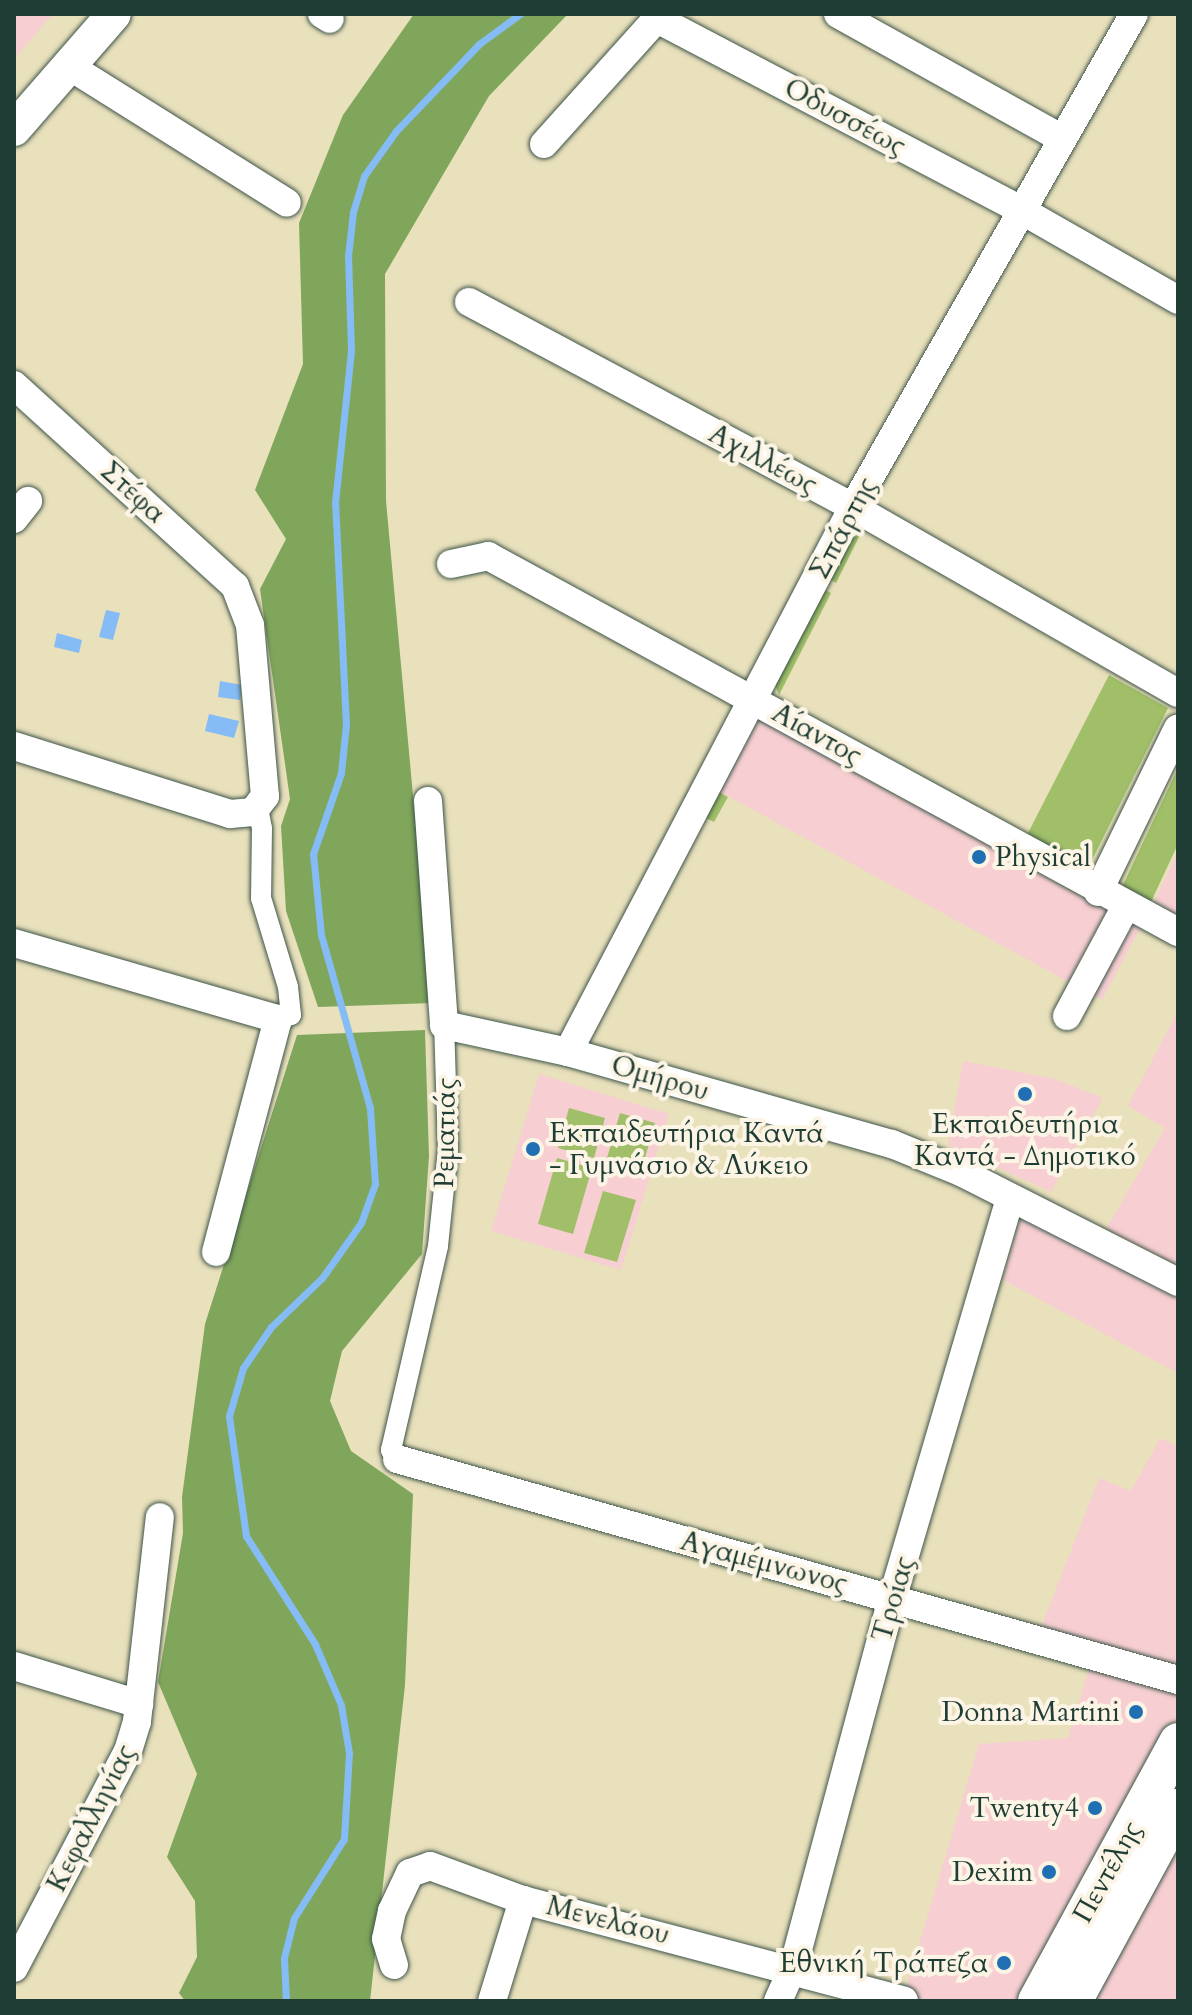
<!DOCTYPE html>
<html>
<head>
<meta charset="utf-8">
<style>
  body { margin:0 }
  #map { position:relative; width:1192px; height:2015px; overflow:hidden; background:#e9e0bc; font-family:Cardo,serif }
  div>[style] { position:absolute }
  .built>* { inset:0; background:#f7cfd2 }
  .green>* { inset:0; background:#a0bf68 }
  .forest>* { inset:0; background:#80a65c }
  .water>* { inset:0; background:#85bcf5 }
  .stream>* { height:7px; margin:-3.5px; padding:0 3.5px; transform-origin:3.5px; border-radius:3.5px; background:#85bcf5 }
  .roads { filter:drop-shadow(0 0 2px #3d5548) drop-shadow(0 0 2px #3d5548) }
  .pedestrian>* { height:20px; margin:-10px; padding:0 10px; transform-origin:10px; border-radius:10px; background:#fff }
  .minor>* { height:28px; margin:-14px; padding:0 14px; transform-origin:14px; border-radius:14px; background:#fff }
  .tertiary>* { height:34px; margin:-17px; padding:0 17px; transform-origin:17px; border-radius:17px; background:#fff }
  .secondary>* { height:38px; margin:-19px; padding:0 19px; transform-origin:19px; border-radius:19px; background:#fff }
  .dots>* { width:22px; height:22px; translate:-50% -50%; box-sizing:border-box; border:4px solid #fcf5e5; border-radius:50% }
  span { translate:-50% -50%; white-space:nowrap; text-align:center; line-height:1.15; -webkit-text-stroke:8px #fcf5e5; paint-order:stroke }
  .street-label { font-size:28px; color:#1f3d34 }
  .poi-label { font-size:28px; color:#1f3d34 }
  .left { translate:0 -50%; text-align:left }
  .right { translate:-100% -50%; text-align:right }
  .frame { position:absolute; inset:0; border:16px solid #1f3d34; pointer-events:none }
</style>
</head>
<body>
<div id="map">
  <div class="built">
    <i style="clip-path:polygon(14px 14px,53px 14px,14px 59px)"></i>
    <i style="clip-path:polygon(761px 694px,1151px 909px,1178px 851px,1178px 940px,1143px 923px,1102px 1000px,713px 788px)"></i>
    <i style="clip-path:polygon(1178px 1011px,1178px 1373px,1003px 1280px,1020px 1215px,1093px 1251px,1165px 1128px,1128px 1106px)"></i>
    <i style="clip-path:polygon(963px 1061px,1055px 1079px,1103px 1098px,1051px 1192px,948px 1145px)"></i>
    <i style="clip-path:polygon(539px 1074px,669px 1114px,621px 1270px,491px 1231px)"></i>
    <i style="clip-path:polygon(1160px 1438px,1178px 1446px,1178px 2001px,902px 2001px,979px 1744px,1068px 1738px,1095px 1649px,1039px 1633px,1099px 1478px,1131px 1491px)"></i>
  </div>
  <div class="green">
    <i style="clip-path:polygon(860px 535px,836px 583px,828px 578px,853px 536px)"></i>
    <i style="clip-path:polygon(822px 588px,831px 593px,779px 695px,774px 682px)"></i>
    <i style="clip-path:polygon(1109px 675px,1168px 708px,1087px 870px,1027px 835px)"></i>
    <i style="clip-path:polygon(1178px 768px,1178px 844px,1151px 902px,1122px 887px)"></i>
    <i style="clip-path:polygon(712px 788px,728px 797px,714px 822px,698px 814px)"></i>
    <i style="clip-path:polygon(569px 1108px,605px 1118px,594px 1158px,558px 1148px)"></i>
    <i style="clip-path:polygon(620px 1113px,655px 1123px,640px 1175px,605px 1165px)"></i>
    <i style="clip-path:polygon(557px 1158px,592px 1168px,573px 1234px,538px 1224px)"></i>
    <i style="clip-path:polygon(603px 1191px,636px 1200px,617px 1262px,584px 1253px)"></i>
  </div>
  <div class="forest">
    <i style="clip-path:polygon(414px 14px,568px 14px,489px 96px,385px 274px,386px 501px,432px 1003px,318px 1007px,286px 911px,281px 826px,290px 799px,260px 589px,286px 539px,255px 490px,303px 364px,299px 223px,343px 115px)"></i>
    <i style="clip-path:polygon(425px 1030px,429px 1156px,422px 1254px,342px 1351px,330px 1401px,351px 1451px,413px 1494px,405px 1685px,370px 2001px,185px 2001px,179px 1993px,197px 1957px,195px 1901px,167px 1857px,197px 1774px,158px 1682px,183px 1533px,182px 1497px,205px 1324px,297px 1035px)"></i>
  </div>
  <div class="water">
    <i style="clip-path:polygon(106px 610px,120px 613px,113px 640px,99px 637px)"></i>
    <i style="clip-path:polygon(57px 633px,82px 640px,79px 653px,54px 647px)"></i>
    <i style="clip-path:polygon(220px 681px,242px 685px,240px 700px,218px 697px)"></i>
    <i style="clip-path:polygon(209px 714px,239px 721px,234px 738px,205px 731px)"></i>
  </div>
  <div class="stream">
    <i style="left:286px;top:2001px;width:43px;rotate:-92.7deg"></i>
    <i style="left:284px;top:1958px;width:41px;rotate:-76deg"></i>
    <i style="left:294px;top:1918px;width:93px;rotate:-57.7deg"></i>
    <i style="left:344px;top:1839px;width:86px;rotate:-86.7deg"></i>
    <i style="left:349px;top:1753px;width:49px;rotate:-99.5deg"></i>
    <i style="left:341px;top:1705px;width:66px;rotate:-113.1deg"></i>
    <i style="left:315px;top:1644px;width:128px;rotate:-122.6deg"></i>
    <i style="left:246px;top:1536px;width:121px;rotate:-98.1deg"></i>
    <i style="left:229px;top:1416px;width:50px;rotate:-73.7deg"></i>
    <i style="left:243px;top:1368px;width:50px;rotate:-55.7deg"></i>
    <i style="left:271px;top:1327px;width:71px;rotate:-43.9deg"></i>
    <i style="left:322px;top:1278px;width:67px;rotate:-54.7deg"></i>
    <i style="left:361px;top:1223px;width:41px;rotate:-70.3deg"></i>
    <i style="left:375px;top:1184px;width:76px;rotate:-93.8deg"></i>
    <i style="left:370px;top:1108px;width:180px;rotate:-105.8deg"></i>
    <i style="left:321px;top:935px;width:81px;rotate:-95.6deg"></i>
    <i style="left:313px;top:854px;width:86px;rotate:-70.9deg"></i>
    <i style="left:341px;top:773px;width:48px;rotate:-84.1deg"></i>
    <i style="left:346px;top:725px;width:222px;rotate:-92.8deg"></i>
    <i style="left:335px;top:503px;width:154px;rotate:-84deg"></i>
    <i style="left:351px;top:350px;width:94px;rotate:-91.8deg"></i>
    <i style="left:348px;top:256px;width:44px;rotate:-83.5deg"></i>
    <i style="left:353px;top:212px;width:38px;rotate:-73deg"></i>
    <i style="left:364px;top:176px;width:55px;rotate:-54.6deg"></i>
    <i style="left:396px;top:131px;width:120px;rotate:-46.3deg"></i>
    <i style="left:479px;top:44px;width:51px;rotate:-36.2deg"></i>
  </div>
  <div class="roads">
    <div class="pedestrian">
      <i style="left:258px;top:808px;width:20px;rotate:79deg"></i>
      <i style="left:262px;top:828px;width:70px;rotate:90.8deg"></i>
      <i style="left:261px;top:898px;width:93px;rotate:73.1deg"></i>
      <i style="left:288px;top:987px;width:28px;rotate:84deg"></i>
      <i style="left:291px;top:1015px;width:14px;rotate:163deg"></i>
      <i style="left:397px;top:1459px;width:11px;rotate:-124deg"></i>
      <i style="left:391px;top:1450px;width:209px;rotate:-77deg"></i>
      <i style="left:438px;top:1246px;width:98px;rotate:-84.1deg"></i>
      <i style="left:448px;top:1149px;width:124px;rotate:-91.8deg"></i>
    </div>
    <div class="minor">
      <i style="left:322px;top:14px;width:9px;rotate:32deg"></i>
      <i style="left:838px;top:14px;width:257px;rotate:29.1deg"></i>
      <i style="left:69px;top:66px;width:257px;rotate:32.1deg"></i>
      <i style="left:544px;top:144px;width:163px;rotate:-48deg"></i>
      <i style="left:653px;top:23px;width:8px;rotate:-14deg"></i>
      <i style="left:661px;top:21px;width:407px;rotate:27.7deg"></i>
      <i style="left:1021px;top:210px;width:181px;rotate:29.8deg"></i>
      <i style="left:469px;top:302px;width:435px;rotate:28.1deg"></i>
      <i style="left:853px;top:507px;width:374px;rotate:29.8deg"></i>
      <i style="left:14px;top:385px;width:299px;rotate:42.3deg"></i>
      <i style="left:235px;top:586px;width:42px;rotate:69deg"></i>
      <i style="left:250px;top:625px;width:172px;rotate:85deg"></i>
      <i style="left:265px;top:796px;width:20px;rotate:127deg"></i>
      <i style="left:253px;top:812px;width:23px;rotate:175deg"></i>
      <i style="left:230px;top:814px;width:226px;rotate:-162.5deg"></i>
      <i style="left:14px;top:519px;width:23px;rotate:-52deg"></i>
      <i style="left:451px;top:564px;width:38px;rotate:-12deg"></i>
      <i style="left:488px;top:556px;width:786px;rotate:28.59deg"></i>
      <i style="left:428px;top:801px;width:225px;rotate:85.9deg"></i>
      <i style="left:444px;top:1025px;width:127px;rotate:12.3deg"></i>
      <i style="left:568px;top:1052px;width:337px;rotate:15.9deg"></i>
      <i style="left:892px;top:1144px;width:77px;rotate:22.2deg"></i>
      <i style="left:963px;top:1173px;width:241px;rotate:26.9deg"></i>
      <i style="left:1098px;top:892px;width:182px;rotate:-64deg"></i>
      <i style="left:14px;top:943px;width:275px;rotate:16.1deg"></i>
      <i style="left:278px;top:1019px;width:241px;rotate:104.9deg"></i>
      <i style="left:1067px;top:1016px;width:125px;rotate:-61.8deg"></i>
      <i style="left:568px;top:1052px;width:615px;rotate:-62.39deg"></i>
      <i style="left:853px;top:507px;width:567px;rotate:-60.32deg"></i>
      <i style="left:397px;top:1459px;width:812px;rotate:15.8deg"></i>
      <i style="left:14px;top:1666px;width:131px;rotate:16.9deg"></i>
      <i style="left:394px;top:1965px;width:27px;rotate:-107deg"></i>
      <i style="left:386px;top:1939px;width:29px;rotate:-78deg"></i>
      <i style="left:392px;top:1911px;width:42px;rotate:-64.7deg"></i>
      <i style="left:410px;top:1873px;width:21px;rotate:-19deg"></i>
      <i style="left:430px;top:1866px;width:99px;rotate:20.1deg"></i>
      <i style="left:523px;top:1900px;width:394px;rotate:14.8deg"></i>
      <i style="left:14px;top:1968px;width:245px;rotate:-62.3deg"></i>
      <i style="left:128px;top:1751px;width:31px;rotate:-73deg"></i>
      <i style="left:137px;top:1721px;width:205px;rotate:-83.6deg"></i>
      <i style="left:492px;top:2001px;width:106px;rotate:-72.9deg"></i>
      <i style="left:778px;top:2001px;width:36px;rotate:-66deg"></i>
      <i style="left:793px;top:1968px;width:385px;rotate:-75deg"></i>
      <i style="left:893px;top:1596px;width:415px;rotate:-73.6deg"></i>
    </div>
    <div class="tertiary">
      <i style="left:14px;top:129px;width:152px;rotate:-49deg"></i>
    </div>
    <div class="secondary">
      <i style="left:1037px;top:2001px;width:295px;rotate:-61.4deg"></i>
      <i style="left:1073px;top:2001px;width:220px;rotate:-61.5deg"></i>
    </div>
  </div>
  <div class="dots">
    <i style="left:979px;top:857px;background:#1f6fb2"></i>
    <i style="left:1025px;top:1094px;background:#1f6fb2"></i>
    <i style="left:533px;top:1149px;background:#1f6fb2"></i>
    <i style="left:1136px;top:1712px;background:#1f6fb2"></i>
    <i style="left:1095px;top:1808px;background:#1f6fb2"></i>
    <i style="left:1049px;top:1872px;background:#1f6fb2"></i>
    <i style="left:1004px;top:1963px;background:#1f6fb2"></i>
  </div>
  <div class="street-label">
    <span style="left:845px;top:117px;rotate:28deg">Οδυσσέως</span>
    <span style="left:763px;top:459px;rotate:28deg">Αχιλλέως</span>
    <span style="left:133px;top:492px;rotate:42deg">Στέφα</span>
    <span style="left:843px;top:528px;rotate:-62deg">Σπάρτης</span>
    <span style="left:817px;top:734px;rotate:29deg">Αίαντος</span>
    <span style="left:660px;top:1078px;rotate:16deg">Ομήρου</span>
    <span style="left:445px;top:1133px;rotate:-89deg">Ρεματιάς</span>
    <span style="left:764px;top:1562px;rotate:15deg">Αγαμέμνωνος</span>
    <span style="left:893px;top:1599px;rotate:-74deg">Τροίας</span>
    <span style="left:91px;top:1818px;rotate:-63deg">Κεφαλληνίας</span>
    <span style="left:1107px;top:1872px;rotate:-61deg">Πεντέλης</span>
    <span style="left:608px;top:1920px;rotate:14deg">Μενελάου</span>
  </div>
  <div class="poi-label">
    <span class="left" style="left:995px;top:857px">Physical</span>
    <span style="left:1025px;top:1140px">Εκπαιδευτήρια<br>Καντά - Δημοτικό</span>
    <span class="left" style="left:549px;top:1149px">Εκπαιδευτήρια Καντά<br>- Γυμνάσιο &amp; Λύκειο</span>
    <span class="right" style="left:1120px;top:1712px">Donna Martini</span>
    <span class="right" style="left:1079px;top:1808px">Twenty4</span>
    <span class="right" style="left:1033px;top:1872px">Dexim</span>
    <span class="right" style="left:988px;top:1963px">Εθνική Τράπεζα</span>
  </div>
  <div class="frame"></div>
</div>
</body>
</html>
